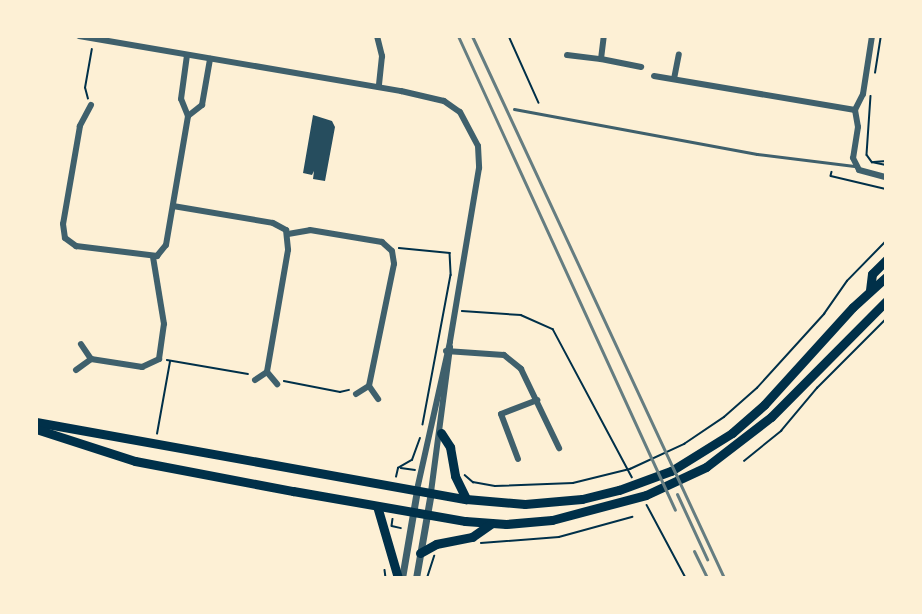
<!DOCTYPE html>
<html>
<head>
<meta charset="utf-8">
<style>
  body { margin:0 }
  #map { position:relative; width:922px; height:614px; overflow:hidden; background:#fdf0d5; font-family:"Golos Text",sans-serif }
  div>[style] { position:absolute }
  .building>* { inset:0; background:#264d5e }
  .path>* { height:1.5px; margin:-0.75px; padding:0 0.75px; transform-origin:0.75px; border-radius:0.75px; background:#003049 }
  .service>* { height:3px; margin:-1.5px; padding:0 1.5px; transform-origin:1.5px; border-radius:1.5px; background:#3f606c }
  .minor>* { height:6px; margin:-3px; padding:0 3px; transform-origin:3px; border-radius:3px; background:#3f606c }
  .tertiary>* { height:7px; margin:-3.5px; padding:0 3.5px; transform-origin:3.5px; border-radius:3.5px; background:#3f606c }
  .primary>* { height:9px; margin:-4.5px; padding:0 4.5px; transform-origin:4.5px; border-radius:4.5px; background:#003049 }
  .rail>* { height:3px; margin:-1.5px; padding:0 1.5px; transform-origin:1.5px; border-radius:1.5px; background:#657d81 }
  span { translate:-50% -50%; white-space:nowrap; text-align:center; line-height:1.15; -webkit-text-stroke:6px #fdf0d5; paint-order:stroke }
  .frame { position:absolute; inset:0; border:38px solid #fdf0d5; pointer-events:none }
</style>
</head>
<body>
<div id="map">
  <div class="building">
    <i style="clip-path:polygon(313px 115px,332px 121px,335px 127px,325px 181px,313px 179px,314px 171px,312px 175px,303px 173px)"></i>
  </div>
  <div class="path">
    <i style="left:509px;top:36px;width:73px;rotate:65.9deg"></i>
    <i style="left:875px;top:73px;width:37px;rotate:-81deg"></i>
    <i style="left:871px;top:96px;width:59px;rotate:93.9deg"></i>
    <i style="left:867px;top:155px;width:9px;rotate:54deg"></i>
    <i style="left:872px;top:162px;width:14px;rotate:12deg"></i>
    <i style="left:88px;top:99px;width:11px;rotate:-105deg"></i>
    <i style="left:85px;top:88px;width:39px;rotate:-80deg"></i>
    <i style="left:874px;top:162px;width:12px;rotate:-5deg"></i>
    <i style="left:832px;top:172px;width:4px;rotate:104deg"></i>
    <i style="left:831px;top:176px;width:57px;rotate:13.3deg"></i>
    <i style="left:399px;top:248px;width:51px;rotate:5.6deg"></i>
    <i style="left:450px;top:253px;width:22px;rotate:87deg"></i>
    <i style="left:451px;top:275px;width:152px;rotate:100.6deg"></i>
    <i style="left:462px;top:311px;width:59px;rotate:3.9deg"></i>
    <i style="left:521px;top:315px;width:35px;rotate:24deg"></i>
    <i style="left:553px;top:329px;width:168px;rotate:61.9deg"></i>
    <i style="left:167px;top:360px;width:82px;rotate:9.8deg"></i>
    <i style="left:284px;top:381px;width:57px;rotate:11.1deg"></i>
    <i style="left:340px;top:392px;width:9px;rotate:-13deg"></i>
    <i style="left:157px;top:434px;width:73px;rotate:-79.8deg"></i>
    <i style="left:744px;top:461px;width:48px;rotate:-39deg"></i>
    <i style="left:781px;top:431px;width:56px;rotate:-50.1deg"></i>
    <i style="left:817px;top:388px;width:98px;rotate:-45deg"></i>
    <i style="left:401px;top:468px;width:14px;rotate:8deg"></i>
    <i style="left:465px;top:475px;width:11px;rotate:41deg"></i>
    <i style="left:473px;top:482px;width:22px;rotate:10deg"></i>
    <i style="left:495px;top:486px;width:78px;rotate:-2.2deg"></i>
    <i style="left:573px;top:483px;width:59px;rotate:-13.8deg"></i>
    <i style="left:630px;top:469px;width:60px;rotate:-24.8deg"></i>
    <i style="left:684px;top:444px;width:48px;rotate:-34deg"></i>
    <i style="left:724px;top:417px;width:44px;rotate:-41.3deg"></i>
    <i style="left:757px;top:388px;width:100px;rotate:-47.8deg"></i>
    <i style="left:824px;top:314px;width:40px;rotate:-55.1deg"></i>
    <i style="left:847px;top:281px;width:56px;rotate:-45.7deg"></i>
    <i style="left:396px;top:477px;width:9px;rotate:-77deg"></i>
    <i style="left:398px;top:468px;width:16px;rotate:-30deg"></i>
    <i style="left:412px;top:460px;width:23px;rotate:-70deg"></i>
    <i style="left:647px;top:505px;width:83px;rotate:61.9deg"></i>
    <i style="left:393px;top:519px;width:7px;rotate:98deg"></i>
    <i style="left:392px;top:526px;width:9px;rotate:13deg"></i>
    <i style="left:481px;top:543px;width:78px;rotate:-4.4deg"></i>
    <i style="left:559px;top:537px;width:76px;rotate:-15.3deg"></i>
    <i style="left:385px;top:570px;width:8px;rotate:83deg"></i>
    <i style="left:427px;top:578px;width:23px;rotate:-72deg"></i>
  </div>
  <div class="service">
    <i style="left:514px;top:109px;width:247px;rotate:10.5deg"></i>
    <i style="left:757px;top:154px;width:98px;rotate:7.1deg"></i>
  </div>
  <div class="minor">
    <i style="left:79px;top:36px;width:327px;rotate:9.7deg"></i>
    <i style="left:401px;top:91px;width:44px;rotate:13.1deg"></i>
    <i style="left:444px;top:101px;width:19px;rotate:35deg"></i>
    <i style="left:460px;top:112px;width:38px;rotate:62deg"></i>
    <i style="left:478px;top:146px;width:22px;rotate:87deg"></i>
    <i style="left:479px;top:168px;width:176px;rotate:99.5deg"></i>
    <i style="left:450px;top:342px;width:152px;rotate:102.6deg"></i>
    <i style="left:377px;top:36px;width:21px;rotate:76deg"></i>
    <i style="left:382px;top:56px;width:31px;rotate:96deg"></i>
    <i style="left:872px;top:36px;width:59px;rotate:98.8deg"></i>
    <i style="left:863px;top:94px;width:18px;rotate:117deg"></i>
    <i style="left:855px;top:110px;width:17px;rotate:80deg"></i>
    <i style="left:858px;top:127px;width:31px;rotate:99deg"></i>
    <i style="left:853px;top:158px;width:13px;rotate:63deg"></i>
    <i style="left:859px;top:170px;width:28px;rotate:15deg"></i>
    <i style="left:567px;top:55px;width:34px;rotate:7deg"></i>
    <i style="left:601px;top:59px;width:23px;rotate:-83deg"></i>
    <i style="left:601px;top:59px;width:41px;rotate:11.3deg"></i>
    <i style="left:654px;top:76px;width:204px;rotate:9.6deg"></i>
    <i style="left:674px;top:79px;width:25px;rotate:-79deg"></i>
    <i style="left:91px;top:105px;width:24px;rotate:118deg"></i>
    <i style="left:80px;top:126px;width:99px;rotate:99.8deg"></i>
    <i style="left:63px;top:224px;width:14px;rotate:82deg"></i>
    <i style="left:65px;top:238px;width:14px;rotate:36deg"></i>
    <i style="left:76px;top:246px;width:82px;rotate:7deg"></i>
    <i style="left:157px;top:256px;width:14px;rotate:-51deg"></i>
    <i style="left:166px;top:245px;width:131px;rotate:-80.3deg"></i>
    <i style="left:188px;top:116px;width:18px;rotate:-112deg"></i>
    <i style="left:181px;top:99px;width:44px;rotate:-82.2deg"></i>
    <i style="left:188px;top:116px;width:18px;rotate:-38deg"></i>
    <i style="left:202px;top:105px;width:47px;rotate:-80.1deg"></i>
    <i style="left:173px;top:206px;width:101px;rotate:9.6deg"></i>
    <i style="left:273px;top:223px;width:15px;rotate:28deg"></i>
    <i style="left:286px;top:230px;width:20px;rotate:84deg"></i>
    <i style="left:288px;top:250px;width:124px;rotate:99.8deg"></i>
    <i style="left:288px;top:234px;width:22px;rotate:-10deg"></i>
    <i style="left:310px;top:230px;width:73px;rotate:9.5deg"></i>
    <i style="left:382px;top:242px;width:13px;rotate:42deg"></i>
    <i style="left:392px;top:251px;width:13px;rotate:81deg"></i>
    <i style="left:394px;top:264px;width:125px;rotate:101.6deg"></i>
    <i style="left:446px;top:351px;width:58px;rotate:3.9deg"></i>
    <i style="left:504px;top:355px;width:22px;rotate:39deg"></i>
    <i style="left:521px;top:369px;width:88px;rotate:64.3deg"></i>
    <i style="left:91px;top:359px;width:52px;rotate:8.9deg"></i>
    <i style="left:142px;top:367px;width:19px;rotate:-25deg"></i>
    <i style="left:159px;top:359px;width:35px;rotate:-82deg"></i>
    <i style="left:164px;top:324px;width:68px;rotate:-99.3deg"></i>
    <i style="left:76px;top:370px;width:19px;rotate:-36deg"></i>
    <i style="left:91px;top:359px;width:18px;rotate:-124deg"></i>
    <i style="left:255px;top:380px;width:14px;rotate:-34deg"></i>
    <i style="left:267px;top:372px;width:16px;rotate:50deg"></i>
    <i style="left:356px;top:394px;width:15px;rotate:-32deg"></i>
    <i style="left:369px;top:386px;width:16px;rotate:55deg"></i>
    <i style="left:518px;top:459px;width:48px;rotate:-110.7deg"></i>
    <i style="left:501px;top:414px;width:39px;rotate:-21deg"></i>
    <i style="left:431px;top:492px;width:146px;rotate:-82.5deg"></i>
  </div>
  <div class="tertiary">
    <i style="left:402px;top:578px;width:89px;rotate:-80.3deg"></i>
    <i style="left:416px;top:578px;width:87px;rotate:-80.1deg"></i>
  </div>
  <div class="primary">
    <i style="left:870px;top:290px;width:16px;rotate:-83deg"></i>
    <i style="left:872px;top:274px;width:20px;rotate:-45deg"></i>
    <i style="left:36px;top:422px;width:437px;rotate:10.2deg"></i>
    <i style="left:466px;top:499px;width:59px;rotate:4.8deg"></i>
    <i style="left:525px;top:504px;width:57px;rotate:-5deg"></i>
    <i style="left:582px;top:499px;width:38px;rotate:-14deg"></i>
    <i style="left:619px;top:490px;width:55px;rotate:-20.1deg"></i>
    <i style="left:671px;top:471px;width:72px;rotate:-31.9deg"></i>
    <i style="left:732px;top:433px;width:43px;rotate:-41.2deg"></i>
    <i style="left:764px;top:405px;width:132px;rotate:-47.8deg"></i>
    <i style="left:853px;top:307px;width:45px;rotate:-42.3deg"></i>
    <i style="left:36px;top:429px;width:104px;rotate:17.9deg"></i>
    <i style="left:135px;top:461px;width:161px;rotate:10.8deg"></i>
    <i style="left:293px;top:491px;width:175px;rotate:9.9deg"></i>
    <i style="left:465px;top:521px;width:41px;rotate:4.2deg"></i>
    <i style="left:506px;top:524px;width:46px;rotate:-5deg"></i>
    <i style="left:552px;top:520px;width:97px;rotate:-14.9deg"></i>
    <i style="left:646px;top:495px;width:66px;rotate:-25deg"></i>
    <i style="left:706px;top:467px;width:82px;rotate:-37.6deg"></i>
    <i style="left:771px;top:417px;width:163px;rotate:-45.2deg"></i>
    <i style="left:441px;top:433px;width:17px;rotate:57deg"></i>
    <i style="left:450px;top:447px;width:29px;rotate:80deg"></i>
    <i style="left:455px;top:476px;width:25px;rotate:64deg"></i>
    <i style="left:377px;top:506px;width:75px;rotate:73.7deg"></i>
    <i style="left:420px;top:553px;width:18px;rotate:-29deg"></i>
    <i style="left:436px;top:544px;width:37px;rotate:-11deg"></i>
    <i style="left:472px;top:537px;width:24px;rotate:-35deg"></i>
  </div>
  <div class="rail">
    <i style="left:458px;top:36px;width:521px;rotate:65.4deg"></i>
    <i style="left:472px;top:36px;width:598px;rotate:65.06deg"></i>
    <i style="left:677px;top:494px;width:72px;rotate:65.2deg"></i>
    <i style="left:694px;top:551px;width:30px;rotate:64deg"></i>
  </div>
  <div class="frame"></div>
</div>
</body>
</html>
